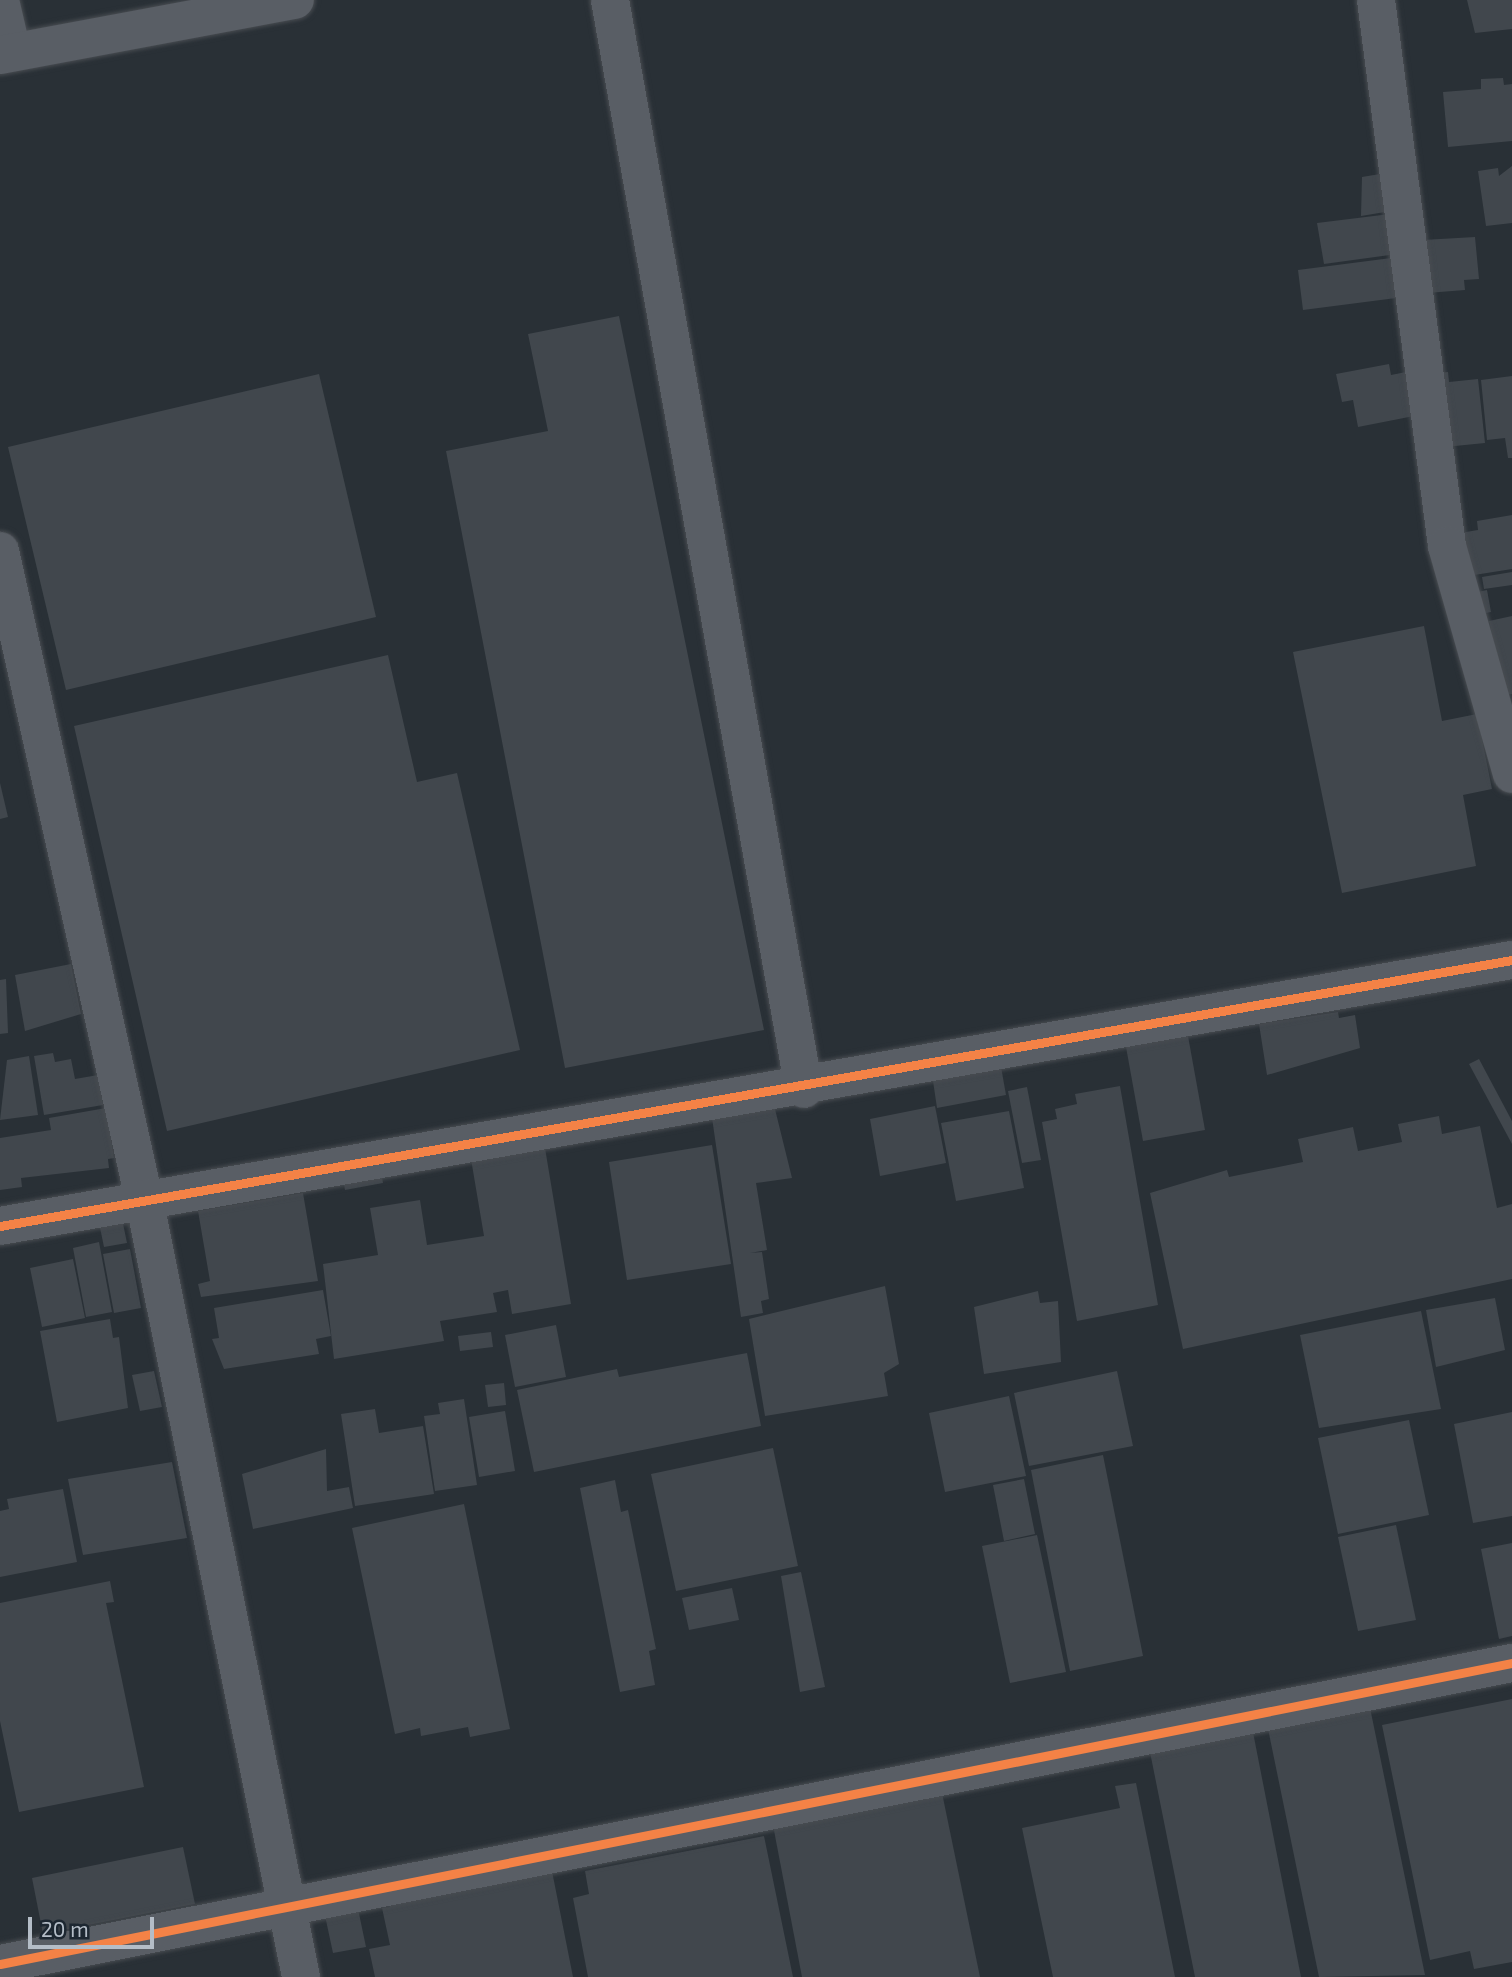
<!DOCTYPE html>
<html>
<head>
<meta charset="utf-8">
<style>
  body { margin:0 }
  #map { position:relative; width:1512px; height:1977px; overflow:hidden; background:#293036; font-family:"Exo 2",sans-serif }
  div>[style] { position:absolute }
  .building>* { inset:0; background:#41474d }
  .roads { filter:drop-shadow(0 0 2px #484c51) drop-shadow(0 0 2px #484c51) }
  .minor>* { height:38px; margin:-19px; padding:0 19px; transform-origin:19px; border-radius:19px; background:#595e65 }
  .tertiary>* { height:38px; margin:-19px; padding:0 19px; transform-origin:19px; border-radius:19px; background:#595e65 }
  .cycleway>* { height:9px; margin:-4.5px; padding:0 4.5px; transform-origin:4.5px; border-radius:4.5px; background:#f48246 }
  span { translate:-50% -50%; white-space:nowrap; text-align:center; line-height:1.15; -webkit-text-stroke:7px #1d2731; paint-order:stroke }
  .scale { position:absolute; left:28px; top:1917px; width:126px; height:32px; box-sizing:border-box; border:4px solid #b4bdc7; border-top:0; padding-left:9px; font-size:21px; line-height:24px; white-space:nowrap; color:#b4bdc7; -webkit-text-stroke:5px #1d2731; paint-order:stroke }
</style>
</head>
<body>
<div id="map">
  <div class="building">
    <i style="clip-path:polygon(1467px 0,1512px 0,1512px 29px,1475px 33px)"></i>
    <i style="clip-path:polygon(1503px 78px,1504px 85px,1512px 84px,1512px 141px,1448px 147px,1443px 92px,1481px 89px,1481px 79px)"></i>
    <i style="clip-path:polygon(1512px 166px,1512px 223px,1486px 226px,1478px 171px,1498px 168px,1499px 176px)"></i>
    <i style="clip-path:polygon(1386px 173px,1391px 211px,1361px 216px,1362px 177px)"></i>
    <i style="clip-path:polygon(1390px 214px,1397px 254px,1324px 264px,1317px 223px)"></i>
    <i style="clip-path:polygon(1475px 237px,1479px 279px,1464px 280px,1465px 290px,1427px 293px,1423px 240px)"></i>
    <i style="clip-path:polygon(1399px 257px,1404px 297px,1303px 310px,1298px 270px)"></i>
    <i style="clip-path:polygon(619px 316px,764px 1030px,565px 1068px,446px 451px,548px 431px,528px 334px)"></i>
    <i style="clip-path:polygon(1389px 364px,1391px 375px,1406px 372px,1414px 416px,1358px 427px,1353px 400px,1342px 402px,1336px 374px)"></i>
    <i style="clip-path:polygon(1448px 372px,1449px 382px,1478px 379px,1485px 443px,1445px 447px,1437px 373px)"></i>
    <i style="clip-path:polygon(319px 374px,376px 617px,66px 690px,8px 447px)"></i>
    <i style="clip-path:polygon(1512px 376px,1512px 458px,1508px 458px,1505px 438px,1487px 440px,1481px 380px)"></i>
    <i style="clip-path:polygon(1512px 515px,1512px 569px,1468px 576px,1460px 533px,1478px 530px,1477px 521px)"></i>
    <i style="clip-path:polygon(1512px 572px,1512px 585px,1484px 589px,1482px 577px)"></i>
    <i style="clip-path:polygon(1487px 590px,1491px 612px,1476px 615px,1473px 593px)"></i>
    <i style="clip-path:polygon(1512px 616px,1512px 694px,1505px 695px,1489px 621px)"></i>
    <i style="clip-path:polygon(1424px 626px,1442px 721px,1477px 714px,1492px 789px,1463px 795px,1476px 866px,1342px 893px,1293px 652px)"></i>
    <i style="clip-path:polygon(388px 655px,417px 782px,457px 773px,520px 1050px,167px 1131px,74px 726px)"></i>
    <i style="clip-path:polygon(0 783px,8px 817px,0 819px)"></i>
    <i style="clip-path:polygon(71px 964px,81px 1014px,25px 1031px,15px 975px)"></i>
    <i style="clip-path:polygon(6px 979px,8px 1033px,0 1034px,0 980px)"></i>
    <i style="clip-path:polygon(1338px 1012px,1339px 1018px,1355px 1015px,1360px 1048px,1267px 1075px,1259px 1024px)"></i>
    <i style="clip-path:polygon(1188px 1036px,1205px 1130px,1143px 1141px,1126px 1047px)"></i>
    <i style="clip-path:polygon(53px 1053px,55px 1062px,71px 1059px,75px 1079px,98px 1075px,103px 1105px,44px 1115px,34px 1056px)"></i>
    <i style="clip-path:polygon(29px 1056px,38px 1115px,0 1120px,7px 1060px)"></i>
    <i style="clip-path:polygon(1479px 1059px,1512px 1121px,1512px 1144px,1469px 1064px)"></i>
    <i style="clip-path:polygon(1000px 1061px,1006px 1095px,937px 1108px,932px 1074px)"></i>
    <i style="clip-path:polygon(1120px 1086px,1158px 1305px,1077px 1321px,1042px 1122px,1057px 1119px,1055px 1109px,1077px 1104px,1075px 1094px)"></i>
    <i style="clip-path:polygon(1027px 1087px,1041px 1160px,1022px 1163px,1008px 1091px)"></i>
    <i style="clip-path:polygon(773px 1101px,792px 1178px,756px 1183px,767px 1250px,750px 1253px,762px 1252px,769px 1299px,761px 1301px,763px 1313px,741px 1317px,711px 1111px)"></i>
    <i style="clip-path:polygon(935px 1106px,946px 1163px,880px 1176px,870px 1119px)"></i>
    <i style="clip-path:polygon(106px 1108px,114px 1158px,108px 1159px,109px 1168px,21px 1178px,22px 1187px,0 1190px,0 1138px,51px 1130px,49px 1118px)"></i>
    <i style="clip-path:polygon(1009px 1111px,1024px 1188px,956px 1201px,941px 1123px)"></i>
    <i style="clip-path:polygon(1439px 1116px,1442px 1134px,1480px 1126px,1497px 1208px,1512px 1204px,1512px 1279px,1183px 1349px,1150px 1193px,1227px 1170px,1229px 1177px,1303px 1162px,1298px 1139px,1353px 1127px,1358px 1151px,1402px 1142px,1398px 1124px)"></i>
    <i style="clip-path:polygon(712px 1145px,731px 1264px,627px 1280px,609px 1162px)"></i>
    <i style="clip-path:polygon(545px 1148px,571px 1304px,512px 1314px,508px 1290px,493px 1293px,497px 1312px,440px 1321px,444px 1341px,334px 1359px,323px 1264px,378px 1255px,370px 1208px,420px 1200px,427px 1245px,484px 1236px,471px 1159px)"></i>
    <i style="clip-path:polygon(380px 1166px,383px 1183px,345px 1190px,342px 1173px)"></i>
    <i style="clip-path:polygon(303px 1193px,318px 1281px,201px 1297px,198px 1284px,210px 1281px,198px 1211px)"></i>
    <i style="clip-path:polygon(121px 1214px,127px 1243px,104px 1247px,98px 1218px)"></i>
    <i style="clip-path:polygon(99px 1242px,112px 1312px,86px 1317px,73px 1248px)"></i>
    <i style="clip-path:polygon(130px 1249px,141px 1308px,114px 1313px,103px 1254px)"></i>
    <i style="clip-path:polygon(73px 1259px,85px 1318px,42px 1327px,30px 1268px)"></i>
    <i style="clip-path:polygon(885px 1286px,899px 1364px,884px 1373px,888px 1396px,765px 1416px,749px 1319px)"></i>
    <i style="clip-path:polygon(323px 1290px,331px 1336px,316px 1339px,319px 1354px,224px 1369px,212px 1339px,219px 1338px,214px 1308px)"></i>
    <i style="clip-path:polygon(1038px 1291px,1040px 1303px,1058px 1301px,1061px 1362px,984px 1374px,974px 1307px)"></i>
    <i style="clip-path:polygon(1495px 1298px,1505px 1350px,1436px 1367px,1426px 1310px)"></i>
    <i style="clip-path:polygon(1421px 1311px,1441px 1409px,1319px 1428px,1300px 1335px)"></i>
    <i style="clip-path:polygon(110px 1319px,113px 1338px,119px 1337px,128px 1408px,57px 1422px,40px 1331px)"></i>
    <i style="clip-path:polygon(556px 1325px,566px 1377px,515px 1387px,505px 1335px)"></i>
    <i style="clip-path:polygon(491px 1332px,493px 1347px,460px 1351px,458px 1336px)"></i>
    <i style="clip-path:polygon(747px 1353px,761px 1426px,534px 1472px,517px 1390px,617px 1369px,619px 1377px)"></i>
    <i style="clip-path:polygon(154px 1371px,162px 1407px,140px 1411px,132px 1375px)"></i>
    <i style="clip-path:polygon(1117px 1371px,1133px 1446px,1029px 1466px,1014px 1393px)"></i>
    <i style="clip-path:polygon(504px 1383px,506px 1405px,488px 1407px,485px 1385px)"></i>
    <i style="clip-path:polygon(1009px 1396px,1026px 1476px,945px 1492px,929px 1413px)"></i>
    <i style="clip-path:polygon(464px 1399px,477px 1485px,435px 1491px,424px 1416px,440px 1414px,438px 1403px)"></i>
    <i style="clip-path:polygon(375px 1409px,379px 1433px,423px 1426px,434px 1494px,355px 1506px,341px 1414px)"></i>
    <i style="clip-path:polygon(505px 1411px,515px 1471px,479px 1477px,469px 1417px)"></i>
    <i style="clip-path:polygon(1512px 1412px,1512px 1516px,1473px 1523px,1454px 1424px)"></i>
    <i style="clip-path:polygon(1409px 1420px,1429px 1515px,1338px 1534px,1318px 1438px)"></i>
    <i style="clip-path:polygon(773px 1448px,798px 1566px,676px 1591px,651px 1474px)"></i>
    <i style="clip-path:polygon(326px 1449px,327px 1491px,349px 1487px,353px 1508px,253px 1529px,242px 1474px)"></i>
    <i style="clip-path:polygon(1103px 1455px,1143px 1656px,1070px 1671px,1031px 1470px)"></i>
    <i style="clip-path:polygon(172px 1462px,187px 1538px,83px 1555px,68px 1479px)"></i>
    <i style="clip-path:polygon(1024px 1479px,1035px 1534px,1004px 1541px,993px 1485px)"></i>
    <i style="clip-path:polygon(615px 1480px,621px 1512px,628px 1510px,656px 1649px,649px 1651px,655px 1685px,620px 1692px,580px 1488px)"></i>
    <i style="clip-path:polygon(63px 1489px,77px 1562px,0 1577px,0 1511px,9px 1509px,7px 1499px)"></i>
    <i style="clip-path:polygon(464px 1504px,510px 1729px,470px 1737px,468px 1727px,421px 1736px,420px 1728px,395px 1734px,352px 1528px)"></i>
    <i style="clip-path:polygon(1396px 1525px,1416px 1620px,1358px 1631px,1338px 1537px)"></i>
    <i style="clip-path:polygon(1037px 1535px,1066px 1672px,1010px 1683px,982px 1546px)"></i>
    <i style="clip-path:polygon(1512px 1543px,1512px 1636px,1499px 1639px,1481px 1549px)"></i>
    <i style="clip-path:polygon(801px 1572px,825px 1687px,800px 1692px,781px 1576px)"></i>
    <i style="clip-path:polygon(110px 1581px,114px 1602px,106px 1603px,144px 1787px,19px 1812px,0 1721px,0 1603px)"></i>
    <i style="clip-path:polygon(732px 1588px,739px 1620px,689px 1630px,682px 1598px)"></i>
    <i style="clip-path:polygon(1368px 1698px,1425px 1975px,1319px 1977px,1266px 1719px)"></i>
    <i style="clip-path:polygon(1512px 1699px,1512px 1962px,1474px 1969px,1470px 1951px,1430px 1960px,1382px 1725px)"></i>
    <i style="clip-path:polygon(1251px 1722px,1301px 1977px,1195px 1977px,1148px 1742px)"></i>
    <i style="clip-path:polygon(1136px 1783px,1175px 1977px,1053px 1977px,1022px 1828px,1120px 1808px,1115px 1786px)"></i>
    <i style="clip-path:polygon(941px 1788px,980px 1977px,802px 1977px,772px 1820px)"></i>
    <i style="clip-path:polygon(764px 1836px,793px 1977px,588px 1977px,573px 1898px,589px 1894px,585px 1871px)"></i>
    <i style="clip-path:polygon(183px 1847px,195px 1904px,43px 1934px,32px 1878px)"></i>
    <i style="clip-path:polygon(550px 1861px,573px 1977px,375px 1977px,369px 1949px,390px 1945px,382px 1908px,390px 1907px,387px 1893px)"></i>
    <i style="clip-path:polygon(357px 1904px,366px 1947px,333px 1953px,324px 1911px)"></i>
  </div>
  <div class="roads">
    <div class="minor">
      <i style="left:0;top:0;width:53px;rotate:77deg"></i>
      <i style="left:610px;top:0;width:1106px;rotate:79.9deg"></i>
      <i style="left:1376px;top:0;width:551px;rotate:82.59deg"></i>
      <i style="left:1447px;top:546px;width:237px;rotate:74.1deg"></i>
      <i style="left:0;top:551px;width:664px;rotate:77.47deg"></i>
      <i style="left:144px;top:1199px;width:794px;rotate:78.59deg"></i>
      <i style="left:0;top:1226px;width:1535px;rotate:-9.98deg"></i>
      <i style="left:0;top:1964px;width:1542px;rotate:-11.26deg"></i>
    </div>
    <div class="tertiary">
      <i style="left:0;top:55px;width:300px;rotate:-10.6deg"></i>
    </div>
  </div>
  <div class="cycleway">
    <i style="left:0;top:1226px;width:1535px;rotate:-9.98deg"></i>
    <i style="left:0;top:1964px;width:1542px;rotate:-11.26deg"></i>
  </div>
  <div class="scale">20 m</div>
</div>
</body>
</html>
